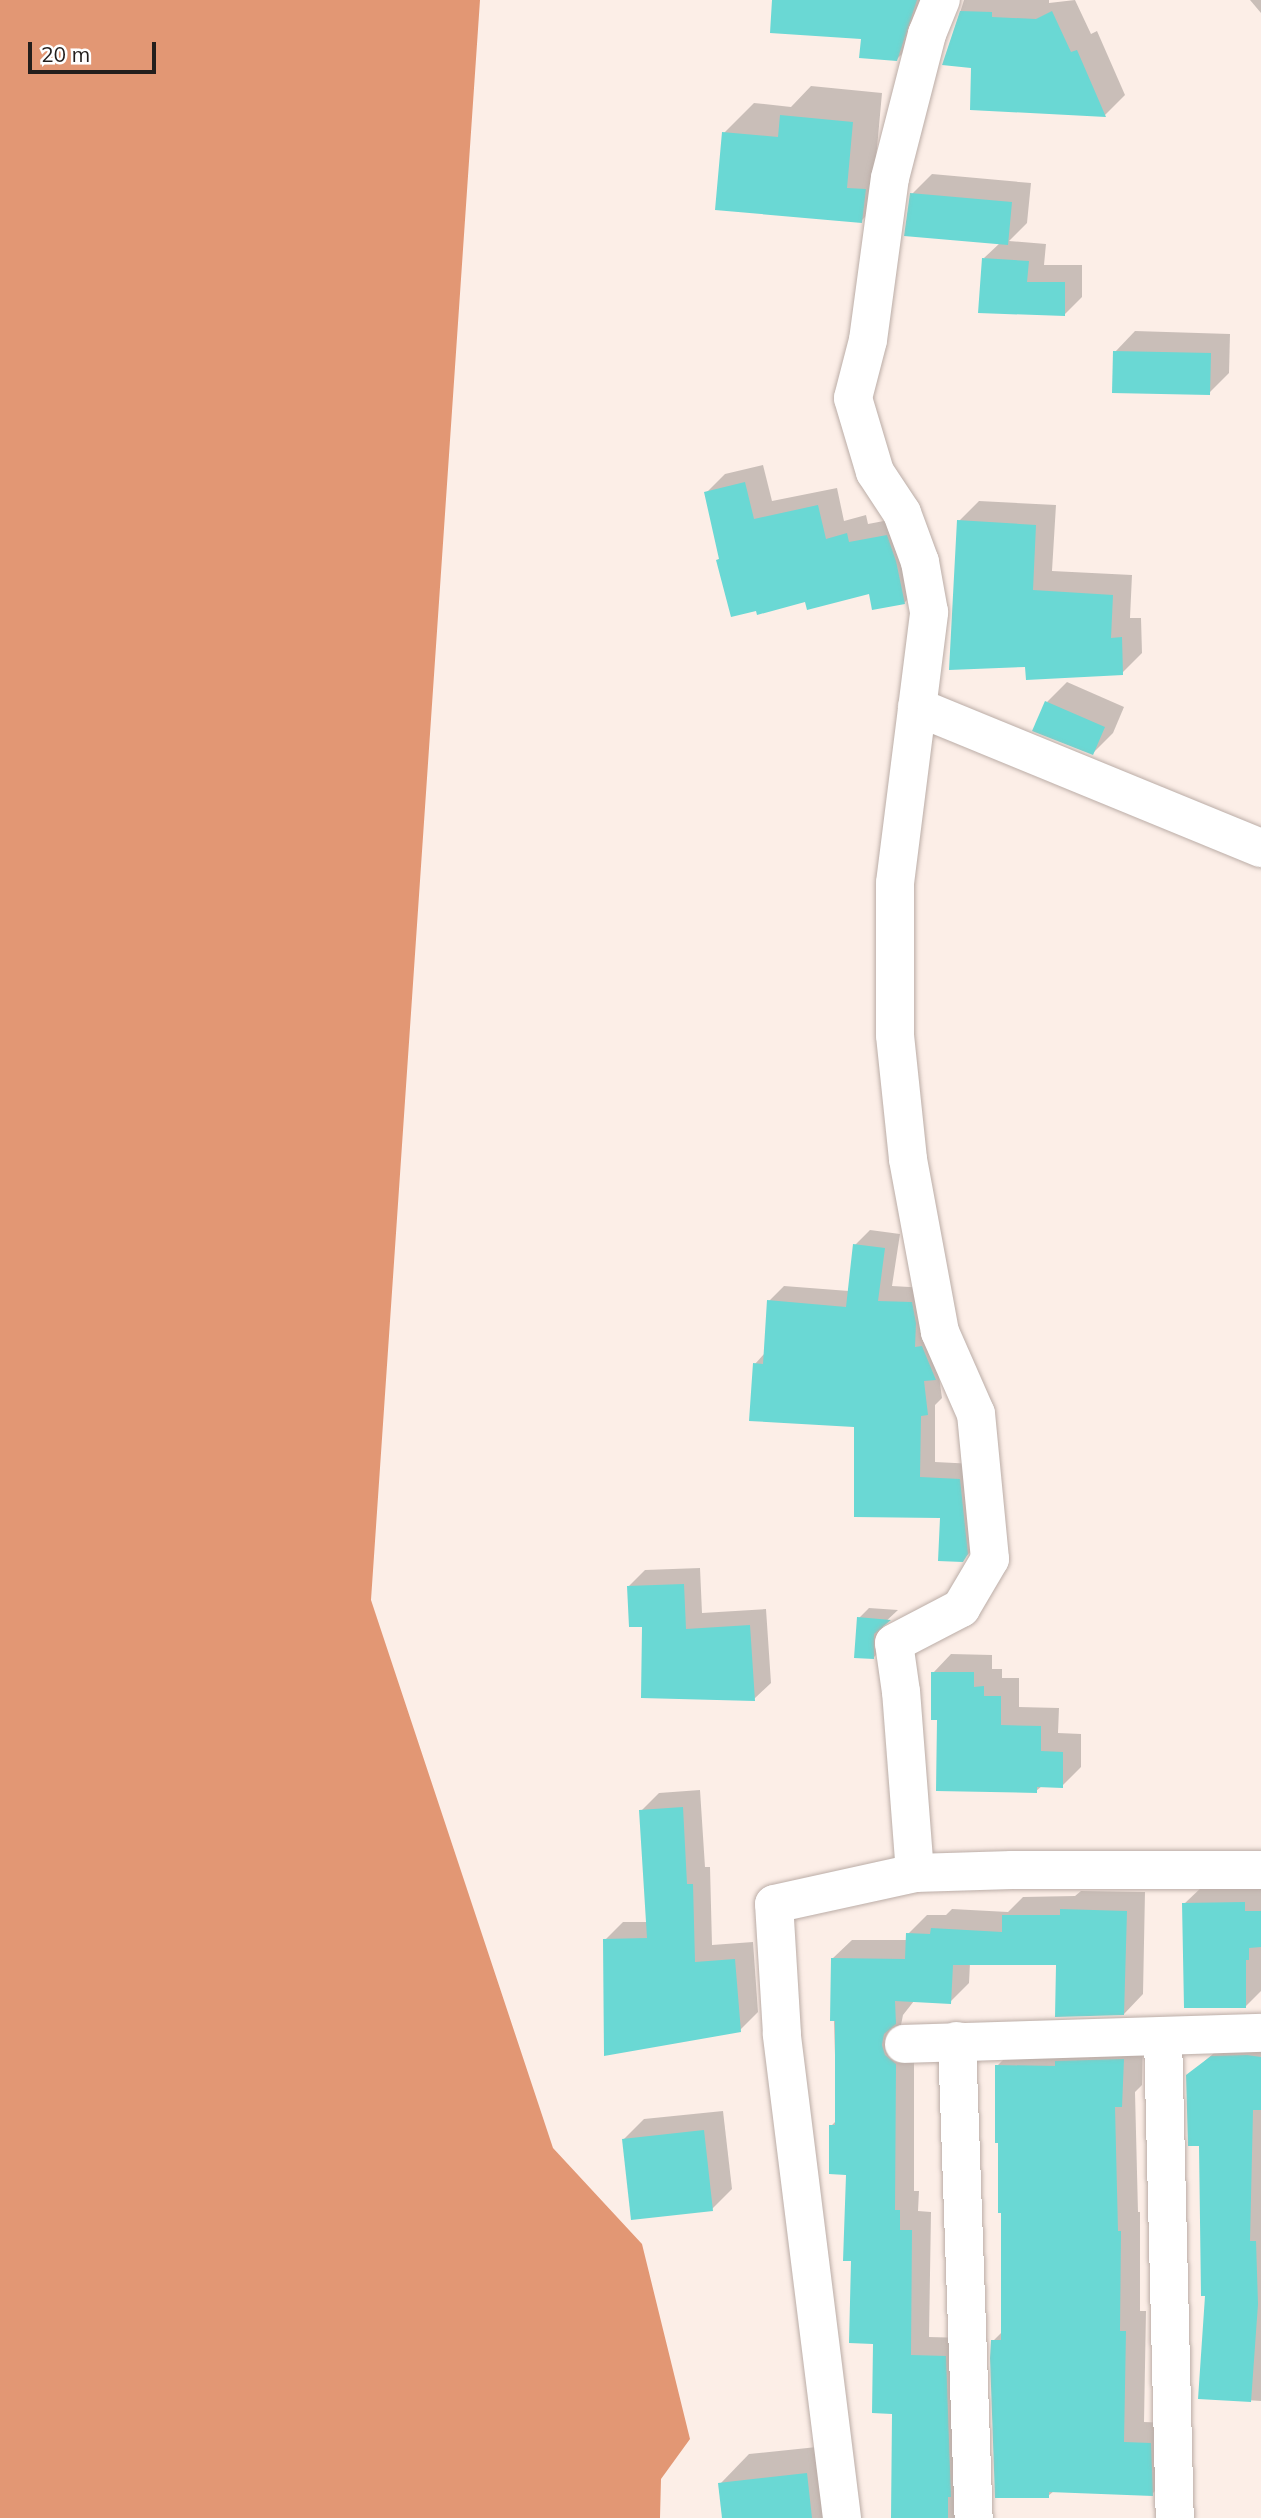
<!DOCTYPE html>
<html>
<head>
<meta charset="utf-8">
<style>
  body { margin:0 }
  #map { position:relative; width:1261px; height:2518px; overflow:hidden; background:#fceee7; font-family:Mulish,sans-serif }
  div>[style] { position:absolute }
  .forest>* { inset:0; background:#e29774 }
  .shadow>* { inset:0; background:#0003 }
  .building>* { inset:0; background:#6ad8d4 }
  .roads { filter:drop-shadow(0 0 2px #bbada7) drop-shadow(0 0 2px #bbada7) }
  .minor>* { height:38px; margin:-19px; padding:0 19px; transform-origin:19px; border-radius:19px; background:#fff }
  span { translate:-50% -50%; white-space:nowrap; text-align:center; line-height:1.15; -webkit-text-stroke:6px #fff; paint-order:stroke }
  .scale { position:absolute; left:28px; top:42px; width:128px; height:32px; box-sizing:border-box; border:4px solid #231e1c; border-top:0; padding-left:9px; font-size:21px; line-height:24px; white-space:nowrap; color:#231e1c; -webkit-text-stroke:5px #fff; paint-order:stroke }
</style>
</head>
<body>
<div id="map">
  <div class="forest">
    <i style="clip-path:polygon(0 0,480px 0,371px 1600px,553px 2148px,642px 2244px,690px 2439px,661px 2479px,660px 2518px,0 2518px)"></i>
  </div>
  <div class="shadow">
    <i style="clip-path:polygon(773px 0,928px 0,917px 39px,897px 59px,863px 37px)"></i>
    <i style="clip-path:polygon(964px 0,1049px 0,1049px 3px,1075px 0,1091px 34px,1097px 31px,1125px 95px,1105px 115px,973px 66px,944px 63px)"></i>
    <i style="clip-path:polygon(1250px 0,1261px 0,1261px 13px)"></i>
    <i style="clip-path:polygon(811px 86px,882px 93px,876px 159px,891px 191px,861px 221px,724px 133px,754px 103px,791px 107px)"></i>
    <i style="clip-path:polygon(932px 174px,1031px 183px,1027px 223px,1009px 241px,1046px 244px,1044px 265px,1082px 265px,1082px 297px,1065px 314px,984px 258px,1000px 243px,912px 194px)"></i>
    <i style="clip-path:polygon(1135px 331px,1230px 334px,1229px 373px,1209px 393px,1115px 352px)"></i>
    <i style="clip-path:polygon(763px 465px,772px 501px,837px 488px,844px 521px,866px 515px,868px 524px,905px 517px,923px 584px,904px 603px,870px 592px,806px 600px,718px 560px,721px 557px,706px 493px,725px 474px)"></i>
    <i style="clip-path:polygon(979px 501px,1056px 505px,1052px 571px,1132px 575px,1130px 618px,1141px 618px,1142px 653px,1122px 673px,1027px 665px,959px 521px)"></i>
    <i style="clip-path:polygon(1067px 682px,1124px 707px,1113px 733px,1093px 753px,1047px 702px)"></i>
    <i style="clip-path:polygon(870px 1230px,900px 1234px,892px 1286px,927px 1288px,942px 1398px,935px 1405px,935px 1462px,975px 1464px,978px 1545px,962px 1560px,942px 1516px,855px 1425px,755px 1364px,765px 1353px,769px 1301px,784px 1286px,849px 1291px,855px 1245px)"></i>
    <i style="clip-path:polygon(700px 1568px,702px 1613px,766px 1609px,771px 1683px,754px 1699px,644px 1625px,628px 1587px,645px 1570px)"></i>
    <i style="clip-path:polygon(869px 1608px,898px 1610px,883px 1624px,883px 1648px,874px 1657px,859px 1618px)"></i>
    <i style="clip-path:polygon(951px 1654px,992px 1655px,992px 1669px,1002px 1669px,1002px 1678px,1019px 1678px,1019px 1707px,1059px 1708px,1058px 1733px,1081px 1734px,1081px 1767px,1062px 1786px,1042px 1786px,1036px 1791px,939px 1718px,933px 1673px)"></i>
    <i style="clip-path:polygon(700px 1790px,705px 1867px,710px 1867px,712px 1945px,753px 1942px,758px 2012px,740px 2030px,605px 1940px,623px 1922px,648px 1922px,641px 1811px,659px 1793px)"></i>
    <i style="clip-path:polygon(1261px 1883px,1261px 1991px,1246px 2006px,1184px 1904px,1205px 1884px)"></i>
    <i style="clip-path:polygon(1081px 1891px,1145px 1892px,1143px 1994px,1124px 2014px,1058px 1964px,970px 1963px,969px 1983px,950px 2002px,914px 2001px,903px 2015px,901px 2025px,904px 2035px,914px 2044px,914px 2191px,919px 2191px,918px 2211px,931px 2212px,929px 2337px,965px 2338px,966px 2518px,893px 2518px,894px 2412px,853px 2259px,847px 2173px,831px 2126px,837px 2120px,832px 1959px,852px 1940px,908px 1940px,908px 1934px,927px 1915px,946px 1915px,952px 1909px,1008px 1912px,1023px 1897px,1075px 1896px)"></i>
    <i style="clip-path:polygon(1232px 2037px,1261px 2037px,1261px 2401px,1200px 2397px,1207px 2295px,1200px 2144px,1188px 2076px)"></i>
    <i style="clip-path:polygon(1143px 2040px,1142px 2085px,1135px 2092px,1138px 2212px,1140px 2212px,1140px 2311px,1146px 2311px,1144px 2422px,1171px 2423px,1172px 2474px,1152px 2494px,1054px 2491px,1048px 2496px,993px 2341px,1003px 2331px,1003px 2211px,997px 2066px,1017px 2046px)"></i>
    <i style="clip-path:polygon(723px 2111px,732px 2189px,712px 2209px,624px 2139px,644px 2119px)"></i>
    <i style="clip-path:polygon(836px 2445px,832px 2518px,723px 2518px,720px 2484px,749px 2454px)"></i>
  </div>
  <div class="building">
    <i style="clip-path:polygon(772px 0,917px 0,897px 61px,859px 58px,861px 39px,770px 33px)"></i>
    <i style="clip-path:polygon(960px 11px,992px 12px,992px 17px,1036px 19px,1052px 11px,1071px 52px,1077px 50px,1106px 117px,970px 110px,971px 68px,942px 65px)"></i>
    <i style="clip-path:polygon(780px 115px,853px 122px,847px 188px,866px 189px,862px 223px,715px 210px,722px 132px,778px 137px)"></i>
    <i style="clip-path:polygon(910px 193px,1012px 202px,1008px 245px,904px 236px)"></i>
    <i style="clip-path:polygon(982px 258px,1029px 261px,1027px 282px,1065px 282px,1065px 316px,978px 313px)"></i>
    <i style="clip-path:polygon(1113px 351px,1211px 353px,1210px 395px,1112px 393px)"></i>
    <i style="clip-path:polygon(745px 482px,754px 519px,818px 505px,826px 539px,847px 533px,849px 542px,887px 535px,896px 561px,905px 604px,872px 610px,869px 594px,807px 610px,805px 602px,757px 615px,756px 611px,731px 617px,716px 560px,719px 559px,704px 492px)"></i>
    <i style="clip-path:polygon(957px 520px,1036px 525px,1033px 590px,1113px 595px,1111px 638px,1122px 637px,1123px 675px,1026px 680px,1025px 667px,949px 670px)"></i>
    <i style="clip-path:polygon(1045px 701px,1105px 727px,1093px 755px,1032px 731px)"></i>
    <i style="clip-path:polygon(853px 1244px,885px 1248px,878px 1301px,912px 1302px,916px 1323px,915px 1347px,922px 1346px,936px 1380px,924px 1381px,928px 1415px,921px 1416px,920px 1477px,960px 1479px,968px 1554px,963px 1562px,938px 1561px,940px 1518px,854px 1517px,854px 1427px,749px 1421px,753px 1363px,763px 1364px,767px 1300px,846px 1307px)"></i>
    <i style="clip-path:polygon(684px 1584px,686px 1629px,750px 1625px,755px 1701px,641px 1698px,642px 1627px,629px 1627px,627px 1586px)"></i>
    <i style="clip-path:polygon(857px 1617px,891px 1620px,874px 1634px,874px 1659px,854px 1658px)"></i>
    <i style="clip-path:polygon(931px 1672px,974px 1672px,974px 1687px,984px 1686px,984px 1696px,1001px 1696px,1001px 1725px,1041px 1726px,1041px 1751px,1063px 1752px,1063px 1788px,1037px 1787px,1037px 1793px,936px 1791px,937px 1720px,931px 1720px)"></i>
    <i style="clip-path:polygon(683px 1807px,687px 1884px,693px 1884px,695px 1962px,735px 1959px,741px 2032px,604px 2056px,603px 1939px,647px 1938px,639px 1810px)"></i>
    <i style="clip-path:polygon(1245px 1902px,1245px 1911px,1261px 1911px,1261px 1947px,1249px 1948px,1249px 1960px,1246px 1960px,1246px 2008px,1184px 2008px,1182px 1903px)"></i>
    <i style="clip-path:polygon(1060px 1909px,1127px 1911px,1124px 2015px,1055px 2017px,1056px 1965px,953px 1965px,951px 2004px,895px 2001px,896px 2024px,884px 2034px,882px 2045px,885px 2055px,896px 2064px,895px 2210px,900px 2210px,900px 2230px,912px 2230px,911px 2355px,946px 2356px,951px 2497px,948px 2497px,948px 2518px,891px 2518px,892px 2414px,872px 2413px,873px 2344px,849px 2343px,851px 2261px,843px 2261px,846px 2175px,829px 2174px,829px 2125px,835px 2125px,835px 2021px,830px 2021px,831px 1958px,905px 1959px,906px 1933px,930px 1934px,931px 1928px,1002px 1932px,1002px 1915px,1060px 1915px)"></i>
    <i style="clip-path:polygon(1247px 2055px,1261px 2057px,1261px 2110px,1253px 2110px,1250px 2241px,1256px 2241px,1258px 2304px,1251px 2402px,1198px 2399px,1205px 2296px,1201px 2296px,1199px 2146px,1188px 2146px,1186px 2075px,1211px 2056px)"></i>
    <i style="clip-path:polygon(1124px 2059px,1122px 2107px,1115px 2107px,1118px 2231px,1121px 2231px,1120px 2331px,1126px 2331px,1124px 2442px,1151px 2443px,1153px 2496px,1049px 2492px,1049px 2498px,995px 2498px,990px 2358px,991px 2340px,1001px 2340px,1001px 2213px,998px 2213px,998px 2143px,995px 2143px,995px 2065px,1055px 2066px,1055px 2061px)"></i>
    <i style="clip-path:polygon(704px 2130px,713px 2211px,631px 2220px,622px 2139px)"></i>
    <i style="clip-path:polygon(807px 2473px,812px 2518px,722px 2518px,718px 2483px)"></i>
  </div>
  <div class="roads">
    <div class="minor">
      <i style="left:917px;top:707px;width:372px;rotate:22.3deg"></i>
      <i style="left:915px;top:1873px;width:182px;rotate:-94.4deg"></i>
      <i style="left:901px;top:1692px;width:49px;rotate:-98.1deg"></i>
      <i style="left:894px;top:1643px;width:76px;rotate:-27.6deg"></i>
      <i style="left:961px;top:1608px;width:57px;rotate:-59.4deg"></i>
      <i style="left:990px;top:1559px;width:146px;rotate:-95.5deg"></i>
      <i style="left:976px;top:1414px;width:90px;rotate:-113.7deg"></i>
      <i style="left:940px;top:1332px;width:176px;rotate:-100.5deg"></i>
      <i style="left:908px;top:1159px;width:125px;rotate:-96deg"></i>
      <i style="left:895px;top:1035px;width:152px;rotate:-90deg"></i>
      <i style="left:895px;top:883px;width:273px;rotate:-82.8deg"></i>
      <i style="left:929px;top:612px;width:51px;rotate:-100.2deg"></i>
      <i style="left:920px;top:562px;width:52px;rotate:-110.2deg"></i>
      <i style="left:902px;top:513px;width:49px;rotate:-123.4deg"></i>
      <i style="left:875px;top:472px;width:77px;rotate:-106.6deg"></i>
      <i style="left:853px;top:398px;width:60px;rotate:-75.5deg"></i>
      <i style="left:868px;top:340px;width:163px;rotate:-82.3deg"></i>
      <i style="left:890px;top:178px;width:149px;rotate:-75.6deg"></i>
      <i style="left:927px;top:34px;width:37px;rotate:-68deg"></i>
      <i style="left:1163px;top:2037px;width:481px;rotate:88.6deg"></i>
      <i style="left:957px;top:2041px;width:477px;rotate:88deg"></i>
      <i style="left:904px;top:2044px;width:357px;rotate:-1.8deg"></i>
      <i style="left:842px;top:2518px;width:488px;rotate:-97.1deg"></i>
      <i style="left:782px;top:2034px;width:130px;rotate:-93.5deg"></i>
      <i style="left:774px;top:1904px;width:144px;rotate:-12.4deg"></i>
      <i style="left:915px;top:1873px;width:97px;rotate:-1.8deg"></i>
      <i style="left:1012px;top:1870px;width:249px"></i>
    </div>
  </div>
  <div class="scale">20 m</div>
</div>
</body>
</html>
